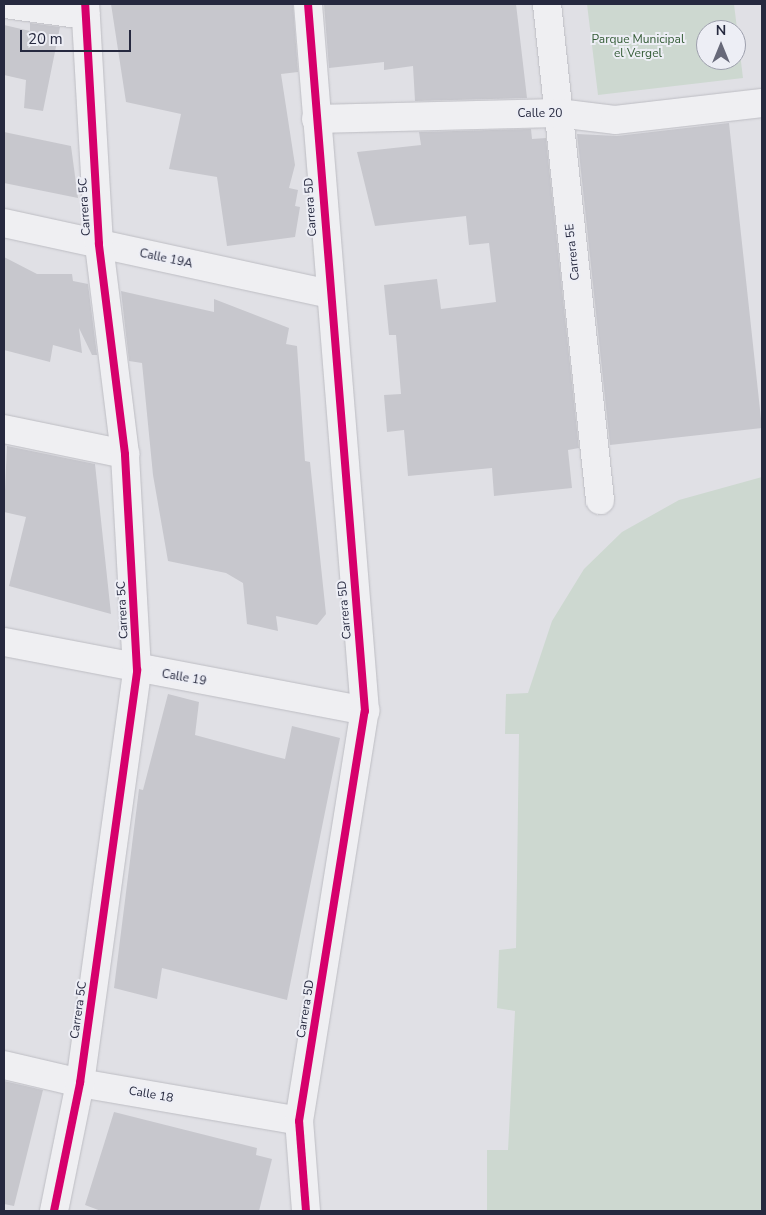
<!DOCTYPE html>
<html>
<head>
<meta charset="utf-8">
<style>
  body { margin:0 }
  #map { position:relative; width:766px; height:1215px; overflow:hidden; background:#e0e0e5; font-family:"Nunito Sans",sans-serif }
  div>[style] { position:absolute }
  .green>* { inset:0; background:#cdd8d0 }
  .building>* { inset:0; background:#c7c7cd }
  .roads { filter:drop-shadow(0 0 1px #bdbdc3) drop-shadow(0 0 1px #bdbdc3) }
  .street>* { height:28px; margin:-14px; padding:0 14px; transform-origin:14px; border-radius:14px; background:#efeff2 }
  .cycleway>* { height:8px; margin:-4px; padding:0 4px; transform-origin:4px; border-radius:4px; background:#d6006c }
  span { translate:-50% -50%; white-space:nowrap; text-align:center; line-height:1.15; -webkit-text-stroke:4px #edeef5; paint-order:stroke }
  .park-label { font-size:12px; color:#335b35 }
  .street-label { font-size:12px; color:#26293f }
  .frame { position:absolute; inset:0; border:5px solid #26293f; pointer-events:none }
  .north { position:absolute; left:696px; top:20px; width:50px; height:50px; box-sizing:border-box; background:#edeef5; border:1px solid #9d9fac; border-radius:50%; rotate:0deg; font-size:14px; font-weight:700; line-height:20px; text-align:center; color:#26293f }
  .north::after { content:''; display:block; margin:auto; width:18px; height:22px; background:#676979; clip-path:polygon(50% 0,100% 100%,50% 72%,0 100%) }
  .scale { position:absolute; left:20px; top:30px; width:111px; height:22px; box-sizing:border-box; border:2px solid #26293f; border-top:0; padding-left:6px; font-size:15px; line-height:18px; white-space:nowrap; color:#26293f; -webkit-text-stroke:4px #edeef5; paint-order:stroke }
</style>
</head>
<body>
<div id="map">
  <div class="green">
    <i style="clip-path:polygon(evenodd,587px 4px,734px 4px,743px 78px,598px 95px,587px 4px,706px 30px,736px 30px,736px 60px,706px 60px,706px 30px)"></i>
    <i style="clip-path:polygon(762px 477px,762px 1211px,487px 1211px,487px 1150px,508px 1150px,515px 1011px,497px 1008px,499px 950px,516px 948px,519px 734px,505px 734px,506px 694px,528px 693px,552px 621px,584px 569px,622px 532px,679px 500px)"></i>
  </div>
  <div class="building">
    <i style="clip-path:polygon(111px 4px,293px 4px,298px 72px,281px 74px,295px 165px,289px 188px,298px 190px,295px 206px,300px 207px,295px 237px,227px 246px,217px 177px,169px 169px,181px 114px,126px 102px)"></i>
    <i style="clip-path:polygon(324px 4px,516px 4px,527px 98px,415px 101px,413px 66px,384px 70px,384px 62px,329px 68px)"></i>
    <i style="clip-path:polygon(30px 23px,60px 27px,43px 111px,24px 108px,26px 80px,4px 75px,4px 25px,30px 31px)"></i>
    <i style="clip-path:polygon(729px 123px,762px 428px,610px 445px,577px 134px,617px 136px)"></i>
    <i style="clip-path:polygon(531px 129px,532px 139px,546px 138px,579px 448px,568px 450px,572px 488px,494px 496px,492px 468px,408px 476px,404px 430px,387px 432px,384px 395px,401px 394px,396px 335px,389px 335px,384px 285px,437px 279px,441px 309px,496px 302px,489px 243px,469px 245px,466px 216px,375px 226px,357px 152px,421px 145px,419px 132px)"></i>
    <i style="clip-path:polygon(4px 132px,71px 146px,78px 198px,4px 183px)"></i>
    <i style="clip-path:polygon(4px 257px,37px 274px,72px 274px,73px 281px,88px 284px,97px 355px,92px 355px,79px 328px,82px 353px,53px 345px,50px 362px,4px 350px)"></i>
    <i style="clip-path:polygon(121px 291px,214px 312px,214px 299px,289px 328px,286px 344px,297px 346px,305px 461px,310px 462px,326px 614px,317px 625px,276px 616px,278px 631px,247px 624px,243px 583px,226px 573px,168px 561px,153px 475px,142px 363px,129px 361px)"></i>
    <i style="clip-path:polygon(7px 446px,95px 464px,111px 614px,9px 586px,26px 517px,4px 512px)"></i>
    <i style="clip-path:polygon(168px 694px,199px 702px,195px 735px,269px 755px,285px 759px,292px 726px,340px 738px,287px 1000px,162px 968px,157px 999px,114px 988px,139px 789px,143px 790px)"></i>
    <i style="clip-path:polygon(4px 1081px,43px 1090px,14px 1206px,4px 1204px)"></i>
    <i style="clip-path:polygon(114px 1112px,257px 1148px,256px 1155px,272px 1159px,259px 1211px,101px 1211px,85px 1205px)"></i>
  </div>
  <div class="roads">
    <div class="street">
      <i style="left:5px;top:4px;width:81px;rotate:7.8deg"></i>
      <i style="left:547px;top:4px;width:499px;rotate:83.9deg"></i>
      <i style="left:316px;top:119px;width:242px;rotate:-1.4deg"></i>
      <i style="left:558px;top:113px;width:57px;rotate:7deg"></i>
      <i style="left:615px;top:120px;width:148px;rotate:-6.6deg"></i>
      <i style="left:4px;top:223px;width:333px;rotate:12.3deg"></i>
      <i style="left:4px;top:429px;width:124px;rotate:11.7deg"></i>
      <i style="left:4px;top:642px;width:368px;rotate:10.8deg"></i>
      <i style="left:4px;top:1065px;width:78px;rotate:13.3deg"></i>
      <i style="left:80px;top:1083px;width:222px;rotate:9.8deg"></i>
      <i style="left:54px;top:1211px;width:131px;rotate:-78.5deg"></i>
      <i style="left:80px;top:1083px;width:417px;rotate:-82.1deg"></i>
      <i style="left:137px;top:670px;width:216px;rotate:-93.2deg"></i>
      <i style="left:125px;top:454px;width:212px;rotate:-97.1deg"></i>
      <i style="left:99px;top:244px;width:240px;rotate:-93.3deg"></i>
      <i style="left:306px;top:1211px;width:90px;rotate:-94.4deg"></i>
      <i style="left:299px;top:1121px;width:415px;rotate:-80.9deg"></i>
      <i style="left:365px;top:711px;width:709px;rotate:-94.61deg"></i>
    </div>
  </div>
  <div class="cycleway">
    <i style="left:54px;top:1211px;width:131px;rotate:-78.5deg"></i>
    <i style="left:80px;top:1083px;width:417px;rotate:-82.1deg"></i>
    <i style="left:137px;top:670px;width:216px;rotate:-93.2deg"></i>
    <i style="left:125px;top:454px;width:212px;rotate:-97.1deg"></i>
    <i style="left:99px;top:244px;width:240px;rotate:-93.3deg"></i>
    <i style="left:306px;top:1211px;width:90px;rotate:-94.4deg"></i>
    <i style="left:299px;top:1121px;width:415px;rotate:-80.9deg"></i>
    <i style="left:365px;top:711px;width:709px;rotate:-94.61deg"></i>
  </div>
  <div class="park-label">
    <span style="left:638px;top:47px">Parque Municipal<br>el Vergel</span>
  </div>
  <div class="street-label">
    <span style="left:540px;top:114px">Calle 20</span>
    <span style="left:85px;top:207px;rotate:-94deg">Carrera 5C</span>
    <span style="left:311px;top:207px;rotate:-94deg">Carrera 5D</span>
    <span style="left:573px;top:252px;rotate:-96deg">Carrera 5E</span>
    <span style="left:166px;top:259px;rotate:12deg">Calle 19A</span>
    <span style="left:123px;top:610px;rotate:-93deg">Carrera 5C</span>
    <span style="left:345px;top:610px;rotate:-95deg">Carrera 5D</span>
    <span style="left:184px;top:678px;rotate:10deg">Calle 19</span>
    <span style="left:306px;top:1009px;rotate:-81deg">Carrera 5D</span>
    <span style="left:79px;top:1010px;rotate:-82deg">Carrera 5C</span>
    <span style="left:151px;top:1095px;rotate:10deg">Calle 18</span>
  </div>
  <div class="frame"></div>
  <div class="north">N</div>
  <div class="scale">20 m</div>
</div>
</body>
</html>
